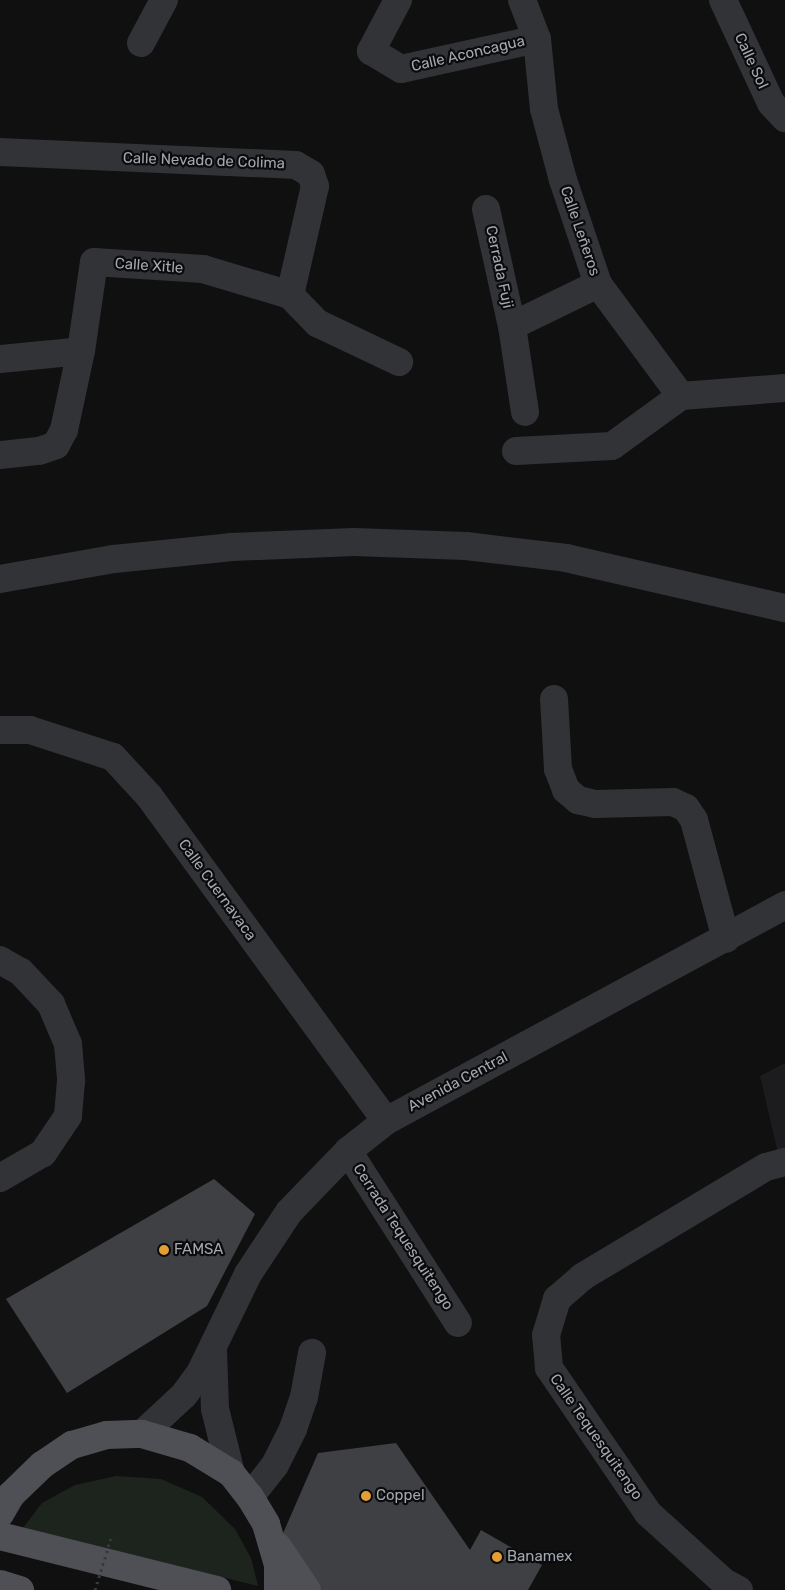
<!DOCTYPE html>
<html>
<head>
<meta charset="utf-8">
<style>
  body { margin:0 }
  #map { position:relative; width:785px; height:1590px; overflow:hidden; background:#101011; font-family:Rubik,sans-serif }
  div>[style] { position:absolute }
  .built>* { inset:0; background:#1c1c1e }
  .green>* { inset:0; background:#1d241d }
  .building>* { inset:0; background:#3f4044 }
  .minor>* { height:28px; margin:-14px; padding:0 14px; transform-origin:14px; border-radius:14px; background:#313336 }
  .major>* { height:28px; margin:-14px; padding:0 14px; transform-origin:14px; border-radius:14px; background:#4e5055 }
  .path-bridge>* { height:3px; margin-top:-1.5px; transform-origin:0; background:repeating-linear-gradient(90deg,#38393d 0 2.5px,transparent 0 6.5px) }
  .dots>* { width:14px; height:14px; translate:-50% -50%; box-sizing:border-box; border:2px solid #0b0b0c; border-radius:50% }
  span { translate:-50% -50%; white-space:nowrap; text-align:center; line-height:1.15; -webkit-text-stroke:4.5px #0b0b0c; paint-order:stroke }
  .street-label { font-size:15px; color:#a2a8b1 }
  .poi-label { font-size:15px; color:#a2a8b1 }
  .left { translate:0 -50%; text-align:left }
</style>
</head>
<body>
<div id="map">
  <div class="built">
    <i style="clip-path:polygon(785px 1063px,785px 1154px,778px 1153px,760px 1076px)"></i>
  </div>
  <div class="green">
    <i style="clip-path:polygon(116px 1476px,161px 1479px,202px 1497px,235px 1529px,251px 1558px,258px 1586px,23px 1528px,42px 1503px,75px 1485px)"></i>
  </div>
  <div class="building">
    <i style="clip-path:polygon(214px 1179px,255px 1214px,207px 1306px,67px 1393px,6px 1299px)"></i>
    <i style="clip-path:polygon(396px 1443px,470px 1550px,481px 1530px,542px 1565px,528px 1590px,320px 1590px,281px 1538px,318px 1453px)"></i>
  </div>
  <div class="minor">
    <i style="left:398px;top:0;width:58px;rotate:117.9deg"></i>
    <i style="left:371px;top:51px;width:35px;rotate:31deg"></i>
    <i style="left:401px;top:69px;width:139px;rotate:-12.4deg"></i>
    <i style="left:522px;top:0;width:42px;rotate:69deg"></i>
    <i style="left:537px;top:39px;width:70px;rotate:84.3deg"></i>
    <i style="left:544px;top:109px;width:73px;rotate:75deg"></i>
    <i style="left:563px;top:180px;width:110px;rotate:71.4deg"></i>
    <i style="left:598px;top:284px;width:139px;rotate:53.5deg"></i>
    <i style="left:681px;top:396px;width:104px;rotate:-4.4deg"></i>
    <i style="left:723px;top:0;width:114px;rotate:65deg"></i>
    <i style="left:771px;top:103px;width:21px;rotate:47deg"></i>
    <i style="left:141px;top:43px;width:49px;rotate:-61.9deg"></i>
    <i style="left:0;top:152px;width:296px;rotate:2.5deg"></i>
    <i style="left:296px;top:165px;width:17px;rotate:31deg"></i>
    <i style="left:311px;top:174px;width:13px;rotate:72deg"></i>
    <i style="left:315px;top:186px;width:112px;rotate:102.9deg"></i>
    <i style="left:486px;top:209px;width:120px;rotate:77.5deg"></i>
    <i style="left:512px;top:326px;width:87px;rotate:81.4deg"></i>
    <i style="left:512px;top:326px;width:96px;rotate:-26deg"></i>
    <i style="left:0;top:359px;width:81px;rotate:-5.6deg"></i>
    <i style="left:516px;top:451px;width:96px;rotate:-3deg"></i>
    <i style="left:612px;top:446px;width:85px;rotate:-35.9deg"></i>
    <i style="left:0;top:455px;width:39px;rotate:-6deg"></i>
    <i style="left:39px;top:451px;width:18px;rotate:-19deg"></i>
    <i style="left:56px;top:445px;width:17px;rotate:-62deg"></i>
    <i style="left:64px;top:430px;width:81px;rotate:-77.9deg"></i>
    <i style="left:81px;top:351px;width:90px;rotate:-81.7deg"></i>
    <i style="left:94px;top:262px;width:109px;rotate:3.7deg"></i>
    <i style="left:203px;top:269px;width:91px;rotate:16.6deg"></i>
    <i style="left:290px;top:295px;width:39px;rotate:46deg"></i>
    <i style="left:317px;top:323px;width:91px;rotate:25.4deg"></i>
    <i style="left:0;top:579px;width:116px;rotate:-10deg"></i>
    <i style="left:114px;top:559px;width:119px;rotate:-5.8deg"></i>
    <i style="left:232px;top:547px;width:122px;rotate:-2.3deg"></i>
    <i style="left:354px;top:542px;width:112px;rotate:2deg"></i>
    <i style="left:466px;top:546px;width:101px;rotate:6.8deg"></i>
    <i style="left:566px;top:558px;width:225px;rotate:12.9deg"></i>
    <i style="left:554px;top:699px;width:70px;rotate:86.7deg"></i>
    <i style="left:558px;top:769px;width:22px;rotate:69deg"></i>
    <i style="left:566px;top:790px;width:16px;rotate:40deg"></i>
    <i style="left:578px;top:800px;width:17px;rotate:13deg"></i>
    <i style="left:595px;top:804px;width:78px;rotate:-1.5deg"></i>
    <i style="left:673px;top:802px;width:14px;rotate:25deg"></i>
    <i style="left:686px;top:808px;width:14px;rotate:56deg"></i>
    <i style="left:694px;top:820px;width:123px;rotate:74.9deg"></i>
    <i style="left:0;top:730px;width:30px"></i>
    <i style="left:30px;top:730px;width:87px;rotate:18deg"></i>
    <i style="left:113px;top:757px;width:53px;rotate:47.3deg"></i>
    <i style="left:149px;top:796px;width:402px;rotate:53.9deg"></i>
    <i style="left:0;top:960px;width:24px;rotate:30deg"></i>
    <i style="left:21px;top:972px;width:44px;rotate:46.8deg"></i>
    <i style="left:51px;top:1004px;width:43px;rotate:67deg"></i>
    <i style="left:68px;top:1044px;width:37px;rotate:85deg"></i>
    <i style="left:71px;top:1081px;width:35px;rotate:95deg"></i>
    <i style="left:68px;top:1116px;width:45px;rotate:124deg"></i>
    <i style="left:43px;top:1153px;width:50px;rotate:149.8deg"></i>
    <i style="left:348px;top:1151px;width:204px;rotate:57.4deg"></i>
    <i style="left:213px;top:1349px;width:60px;rotate:88.1deg"></i>
    <i style="left:215px;top:1409px;width:66px;rotate:76deg"></i>
    <i style="left:142px;top:1434px;width:57px;rotate:-42.9deg"></i>
    <i style="left:184px;top:1395px;width:27px;rotate:-54deg"></i>
    <i style="left:200px;top:1373px;width:110px;rotate:-64.1deg"></i>
    <i style="left:248px;top:1274px;width:74px;rotate:-56.5deg"></i>
    <i style="left:289px;top:1212px;width:85px;rotate:-46deg"></i>
    <i style="left:348px;top:1151px;width:48px;rotate:-38.3deg"></i>
    <i style="left:386px;top:1121px;width:454px;rotate:-28.4deg"></i>
    <i style="left:250px;top:1497px;width:41px;rotate:-52deg"></i>
    <i style="left:275px;top:1465px;width:40px;rotate:-63.4deg"></i>
    <i style="left:293px;top:1429px;width:34px;rotate:-71deg"></i>
    <i style="left:304px;top:1397px;width:45px;rotate:-79.7deg"></i>
    <i style="left:739px;top:1590px;width:17px;rotate:-152deg"></i>
    <i style="left:724px;top:1582px;width:103px;rotate:-137.8deg"></i>
    <i style="left:648px;top:1513px;width:176px;rotate:-124.3deg"></i>
    <i style="left:549px;top:1368px;width:33px;rotate:-95deg"></i>
    <i style="left:546px;top:1335px;width:38px;rotate:-73deg"></i>
    <i style="left:557px;top:1299px;width:33px;rotate:-41deg"></i>
    <i style="left:582px;top:1277px;width:214px;rotate:-30.9deg"></i>
    <i style="left:766px;top:1167px;width:20px;rotate:-15deg"></i>
  </div>
  <div class="major">
    <i style="left:0;top:1514px;width:22px;rotate:-60deg"></i>
    <i style="left:11px;top:1495px;width:43px;rotate:-44.1deg"></i>
    <i style="left:42px;top:1465px;width:36px;rotate:-34deg"></i>
    <i style="left:72px;top:1445px;width:36px;rotate:-16deg"></i>
    <i style="left:107px;top:1435px;width:35px;rotate:-2deg"></i>
    <i style="left:142px;top:1434px;width:50px;rotate:16.3deg"></i>
    <i style="left:190px;top:1448px;width:48px;rotate:31.4deg"></i>
    <i style="left:231px;top:1473px;width:31px;rotate:52deg"></i>
    <i style="left:250px;top:1497px;width:31px;rotate:59deg"></i>
    <i style="left:266px;top:1524px;width:43px;rotate:73.7deg"></i>
    <i style="left:278px;top:1565px;width:25px;rotate:90deg"></i>
    <i style="left:0;top:1536px;width:224px;rotate:14deg"></i>
    <i style="left:277px;top:1546px;width:53px;rotate:55.7deg"></i>
    <i style="left:0;top:1584px;width:21px;rotate:17deg"></i>
  </div>
  <div class="path-bridge">
    <i style="left:95px;top:1590px;width:54px;rotate:-72.9deg"></i>
  </div>
  <div class="dots">
    <i style="left:164px;top:1250px;background:#e49e36"></i>
    <i style="left:366px;top:1496px;background:#e49e36"></i>
    <i style="left:497px;top:1557px;background:#e49e36"></i>
  </div>
  <div class="street-label">
    <span style="left:468px;top:54px;rotate:-13deg">Calle Aconcagua</span>
    <span style="left:751px;top:61px;rotate:65deg">Calle Sol</span>
    <span style="left:204px;top:161px;rotate:2deg">Calle Nevado de Colima</span>
    <span style="left:580px;top:231px;rotate:71deg">Calle Leñeros</span>
    <span style="left:149px;top:266px;rotate:4deg">Calle Xitle</span>
    <span style="left:499px;top:267px;rotate:78deg">Cerrada Fuji</span>
    <span style="left:217px;top:890px;rotate:54deg">Calle Cuernavaca</span>
    <span style="left:458px;top:1082px;rotate:-28deg">Avenida Central</span>
    <span style="left:403px;top:1237px;rotate:57deg">Cerrada Tequesquitengo</span>
    <span style="left:596px;top:1437px;rotate:55deg">Calle Tequesquitengo</span>
  </div>
  <div class="poi-label">
    <span class="left" style="left:174px;top:1250px">FAMSA</span>
    <span class="left" style="left:376px;top:1496px">Coppel</span>
    <span class="left" style="left:507px;top:1557px">Banamex</span>
  </div>
</div>
</body>
</html>
